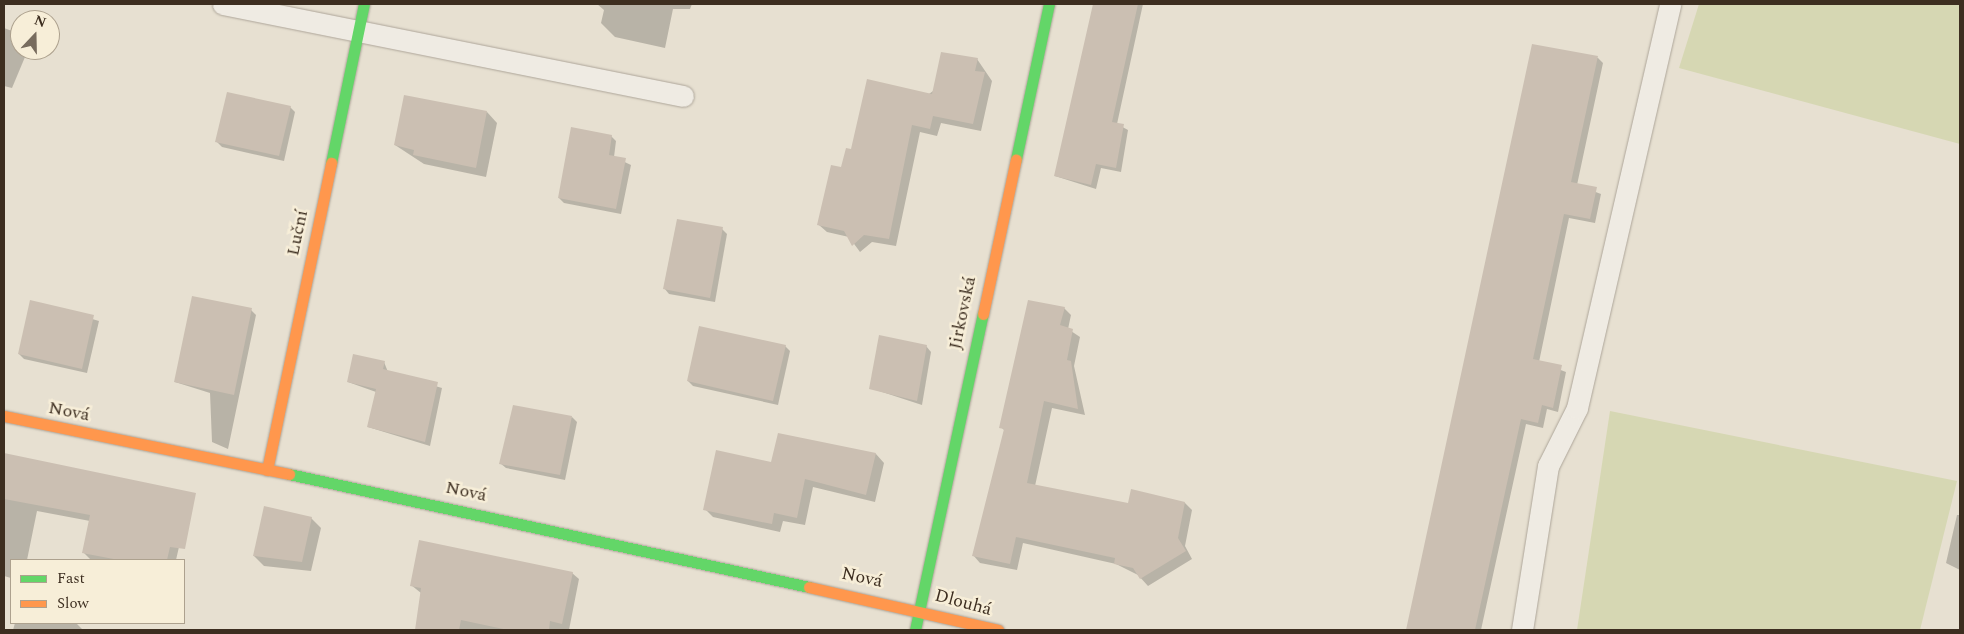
<!DOCTYPE html>
<html>
<head>
<meta charset="utf-8">
<style>
  body { margin:0 }
  #map { position:relative; width:1964px; height:634px; overflow:hidden; background:#e7e0d1; font-family:Spectral,serif }
  div>[style] { position:absolute }
  .green>* { inset:0; background:#d6d7b3 }
  .shadow>* { inset:0; background:#0003 }
  .building>* { inset:0; background:#cbbfb2 }
  .roads { filter:drop-shadow(0 0 1px #ada599) drop-shadow(0 0 1px #ada599) }
  .lane>* { height:21px; margin:-10.5px; padding:0 10.5px; transform-origin:10.5px; border-radius:10.5px; background:#efebe3 }
  .fast>* { height:11px; margin:-5.5px; padding:0 5.5px; transform-origin:5.5px; border-radius:5.5px; background:#63d668 }
  .slow>* { height:11px; margin:-5.5px; padding:0 5.5px; transform-origin:5.5px; border-radius:5.5px; background:#ff974d }
  span { translate:-50% -50%; white-space:nowrap; text-align:center; line-height:1.15; -webkit-text-stroke:5px #f7eed8; paint-order:stroke }
  .street-label { font-size:18px; color:#3d2e20 }
  .frame { position:absolute; inset:0; border:5px solid #3d2e20; pointer-events:none }
  .legend { position:absolute; left:10px; top:559px; width:175px; height:65px; box-sizing:border-box; background:#f7eed8; border:1px solid #ada18e; margin:0; padding:6px 9px; list-style:none; font-size:15px; color:#3d2e20 }
  .legend li { display:flex; align-items:center; gap:10px; height:25px }
  .legend b { width:25px; border:1px solid #ada18e }
  .north { position:absolute; left:10px; top:10px; width:50px; height:50px; box-sizing:border-box; background:#f7eed8; border:1px solid #ada18e; border-radius:50%; rotate:21deg; font-size:14px; font-weight:700; line-height:20px; text-align:center; color:#3d2e20 }
  .north::after { content:''; display:block; margin:auto; width:18px; height:22px; background:#786c5e; clip-path:polygon(50% 0,100% 100%,50% 72%,0 100%) }
</style>
</head>
<body>
<div id="map">
  <div class="green">
    <i style="clip-path:polygon(1699px 4px,1960px 4px,1960px 144px,1679px 68px)"></i>
    <i style="clip-path:polygon(1610px 411px,1957px 481px,1920px 630px,1577px 630px)"></i>
  </div>
  <div class="shadow">
    <i style="clip-path:polygon(597px 4px,692px 4px,690px 9px,673px 9px,665px 48px,615px 37px,601px 23px,604px 10px)"></i>
    <i style="clip-path:polygon(1094px 4px,1143px 4px,1117px 124px,1128px 130px,1121px 172px,1101px 168px,1096px 189px,1055px 176px)"></i>
    <i style="clip-path:polygon(4px 28px,20px 34px,25px 57px,12px 88px,4px 86px)"></i>
    <i style="clip-path:polygon(1533px 45px,1598px 58px,1603px 63px,1577px 185px,1601px 194px,1595px 223px,1569px 218px,1539px 362px,1566px 372px,1558px 412px,1547px 409px,1543px 428px,1526px 424px,1481px 630px,1407px 630px)"></i>
    <i style="clip-path:polygon(977px 59px,992px 81px,981px 131px,941px 123px,937px 136px,920px 132px,896px 246px,872px 242px,860px 252px,849px 237px,827px 232px,819px 225px,852px 150px)"></i>
    <i style="clip-path:polygon(290px 107px,295px 112px,284px 161px,222px 147px,217px 142px)"></i>
    <i style="clip-path:polygon(487px 112px,497px 123px,486px 177px,424px 164px,395px 145px)"></i>
    <i style="clip-path:polygon(611px 136px,616px 141px,614px 157px,631px 165px,621px 214px,564px 203px,559px 198px)"></i>
    <i style="clip-path:polygon(722px 229px,727px 234px,715px 302px,669px 294px,664px 288px)"></i>
    <i style="clip-path:polygon(31px 301px,99px 321px,87px 373px,24px 359px,19px 354px)"></i>
    <i style="clip-path:polygon(1064px 308px,1071px 315px,1068px 329px,1080px 337px,1074px 366px,1085px 415px,1052px 408px,1035px 486px,1129px 505px,1185px 503px,1192px 510px,1185px 546px,1192px 559px,1148px 586px,1138px 575px,1116px 564px,1023px 543px,1017px 570px,980px 563px,973px 555px,1005px 431px,1001px 427px)"></i>
    <i style="clip-path:polygon(251px 310px,256px 315px,228px 449px,212px 442px,210px 393px,175px 382px)"></i>
    <i style="clip-path:polygon(785px 346px,790px 351px,778px 405px,693px 386px,688px 381px)"></i>
    <i style="clip-path:polygon(926px 346px,931px 352px,922px 405px,870px 388px)"></i>
    <i style="clip-path:polygon(384px 362px,388px 372px,442px 388px,430px 446px,368px 427px,376px 392px,348px 382px)"></i>
    <i style="clip-path:polygon(572px 417px,577px 422px,565px 480px,506px 468px,500px 463px)"></i>
    <i style="clip-path:polygon(4px 454px,182px 491px,190px 499px,176px 560px,91px 560px,83px 552px,90px 521px,37px 511px,27px 560px,11px 560px,11px 578px,4px 576px)"></i>
    <i style="clip-path:polygon(876px 454px,884px 463px,875px 502px,813px 487px,805px 525px,783px 521px,780px 532px,713px 517px,705px 509px,772px 463px)"></i>
    <i style="clip-path:polygon(1957px 515px,1960px 515px,1960px 570px,1946px 563px)"></i>
    <i style="clip-path:polygon(311px 518px,321px 528px,311px 571px,264px 566px,254px 556px)"></i>
    <i style="clip-path:polygon(572px 573px,579px 579px,569px 630px,416px 630px,421px 593px,411px 585px)"></i>
    <i style="clip-path:polygon(15px 623px,76px 623px,83px 630px,13px 630px)"></i>
  </div>
  <div class="building">
    <i style="clip-path:polygon(1093px 4px,1138px 4px,1112px 122px,1124px 124px,1116px 168px,1096px 164px,1091px 185px,1054px 176px)"></i>
    <i style="clip-path:polygon(1532px 44px,1598px 56px,1571px 182px,1597px 187px,1590px 219px,1564px 214px,1533px 359px,1562px 365px,1553px 408px,1542px 405px,1538px 423px,1521px 419px,1475px 630px,1406px 630px)"></i>
    <i style="clip-path:polygon(941px 52px,978px 58px,975px 71px,985px 72px,973px 124px,933px 116px,930px 129px,912px 125px,889px 239px,864px 235px,852px 246px,844px 231px,817px 225px,831px 165px,841px 167px,846px 148px,851px 149px,867px 79px,932px 94px)"></i>
    <i style="clip-path:polygon(227px 92px,291px 106px,279px 156px,215px 142px)"></i>
    <i style="clip-path:polygon(404px 95px,487px 111px,476px 168px,413px 155px,414px 150px,394px 145px)"></i>
    <i style="clip-path:polygon(571px 127px,612px 135px,609px 155px,626px 158px,616px 209px,558px 198px)"></i>
    <i style="clip-path:polygon(677px 219px,723px 227px,710px 298px,663px 289px)"></i>
    <i style="clip-path:polygon(192px 296px,252px 308px,234px 395px,174px 382px)"></i>
    <i style="clip-path:polygon(30px 300px,94px 315px,82px 369px,18px 354px)"></i>
    <i style="clip-path:polygon(1028px 300px,1065px 307px,1060px 325px,1073px 329px,1067px 360px,1071px 361px,1078px 409px,1044px 401px,1027px 483px,1128px 503px,1131px 489px,1185px 502px,1178px 538px,1186px 551px,1140px 579px,1133px 568px,1114px 564px,1115px 558px,1016px 537px,1010px 564px,972px 556px,1004px 429px,999px 428px)"></i>
    <i style="clip-path:polygon(699px 326px,786px 345px,773px 401px,687px 381px)"></i>
    <i style="clip-path:polygon(879px 335px,927px 345px,917px 401px,869px 389px)"></i>
    <i style="clip-path:polygon(353px 354px,385px 361px,383px 369px,438px 382px,425px 442px,367px 427px,376px 389px,347px 382px)"></i>
    <i style="clip-path:polygon(513px 405px,572px 416px,560px 475px,499px 464px)"></i>
    <i style="clip-path:polygon(778px 433px,876px 453px,866px 495px,805px 479px,797px 518px,774px 513px,772px 524px,703px 510px,716px 450px,771px 462px)"></i>
    <i style="clip-path:polygon(4px 453px,196px 493px,185px 549px,170px 547px,167px 560px,119px 560px,82px 553px,90px 515px,4px 499px)"></i>
    <i style="clip-path:polygon(264px 506px,312px 517px,302px 562px,253px 556px)"></i>
    <i style="clip-path:polygon(419px 540px,573px 572px,562px 624px,550px 621px,549px 630px,508px 630px,461px 620px,459px 630px,415px 630px,421px 588px,410px 586px)"></i>
  </div>
  <div class="roads">
    <div class="lane">
      <i style="left:223px;top:4px;width:469px;rotate:11.3deg"></i>
      <i style="left:1522px;top:630px;width:166px;rotate:-81deg"></i>
      <i style="left:1548px;top:466px;width:65px;rotate:-63.4deg"></i>
      <i style="left:1577px;top:408px;width:415px;rotate:-77deg"></i>
    </div>
    <div class="fast">
      <i style="left:1016px;top:159px;width:158px;rotate:-78deg"></i>
      <i style="left:331px;top:163px;width:162px;rotate:-78.3deg"></i>
      <i style="left:289px;top:474px;width:532px;rotate:12.26deg"></i>
      <i style="left:915px;top:630px;width:323px;rotate:-77.9deg"></i>
    </div>
    <div class="slow">
      <i style="left:983px;top:314px;width:158px;rotate:-78deg"></i>
      <i style="left:4px;top:416px;width:291px;rotate:11.5deg"></i>
      <i style="left:267px;top:470px;width:314px;rotate:-78.2deg"></i>
      <i style="left:809px;top:587px;width:194px;rotate:12.8deg"></i>
    </div>
  </div>
  <div class="street-label">
    <span style="left:298px;top:233px;rotate:-78deg">Luční</span>
    <span style="left:963px;top:313px;rotate:-78deg">Jirkovská</span>
    <span style="left:69px;top:412px;rotate:11deg">Nová</span>
    <span style="left:466px;top:492px;rotate:12deg">Nová</span>
    <span style="left:862px;top:578px;rotate:12deg">Nová</span>
    <span style="left:963px;top:603px;rotate:15deg">Dlouhá</span>
  </div>
  <div class="frame"></div>
  <ul class="legend">
  <li><b style="height:6px;background:#63d668"></b>Fast</li>
  <li><b style="height:6px;background:#ff974d"></b>Slow</li>
  </ul>
  <div class="north">N</div>
</div>
</body>
</html>
